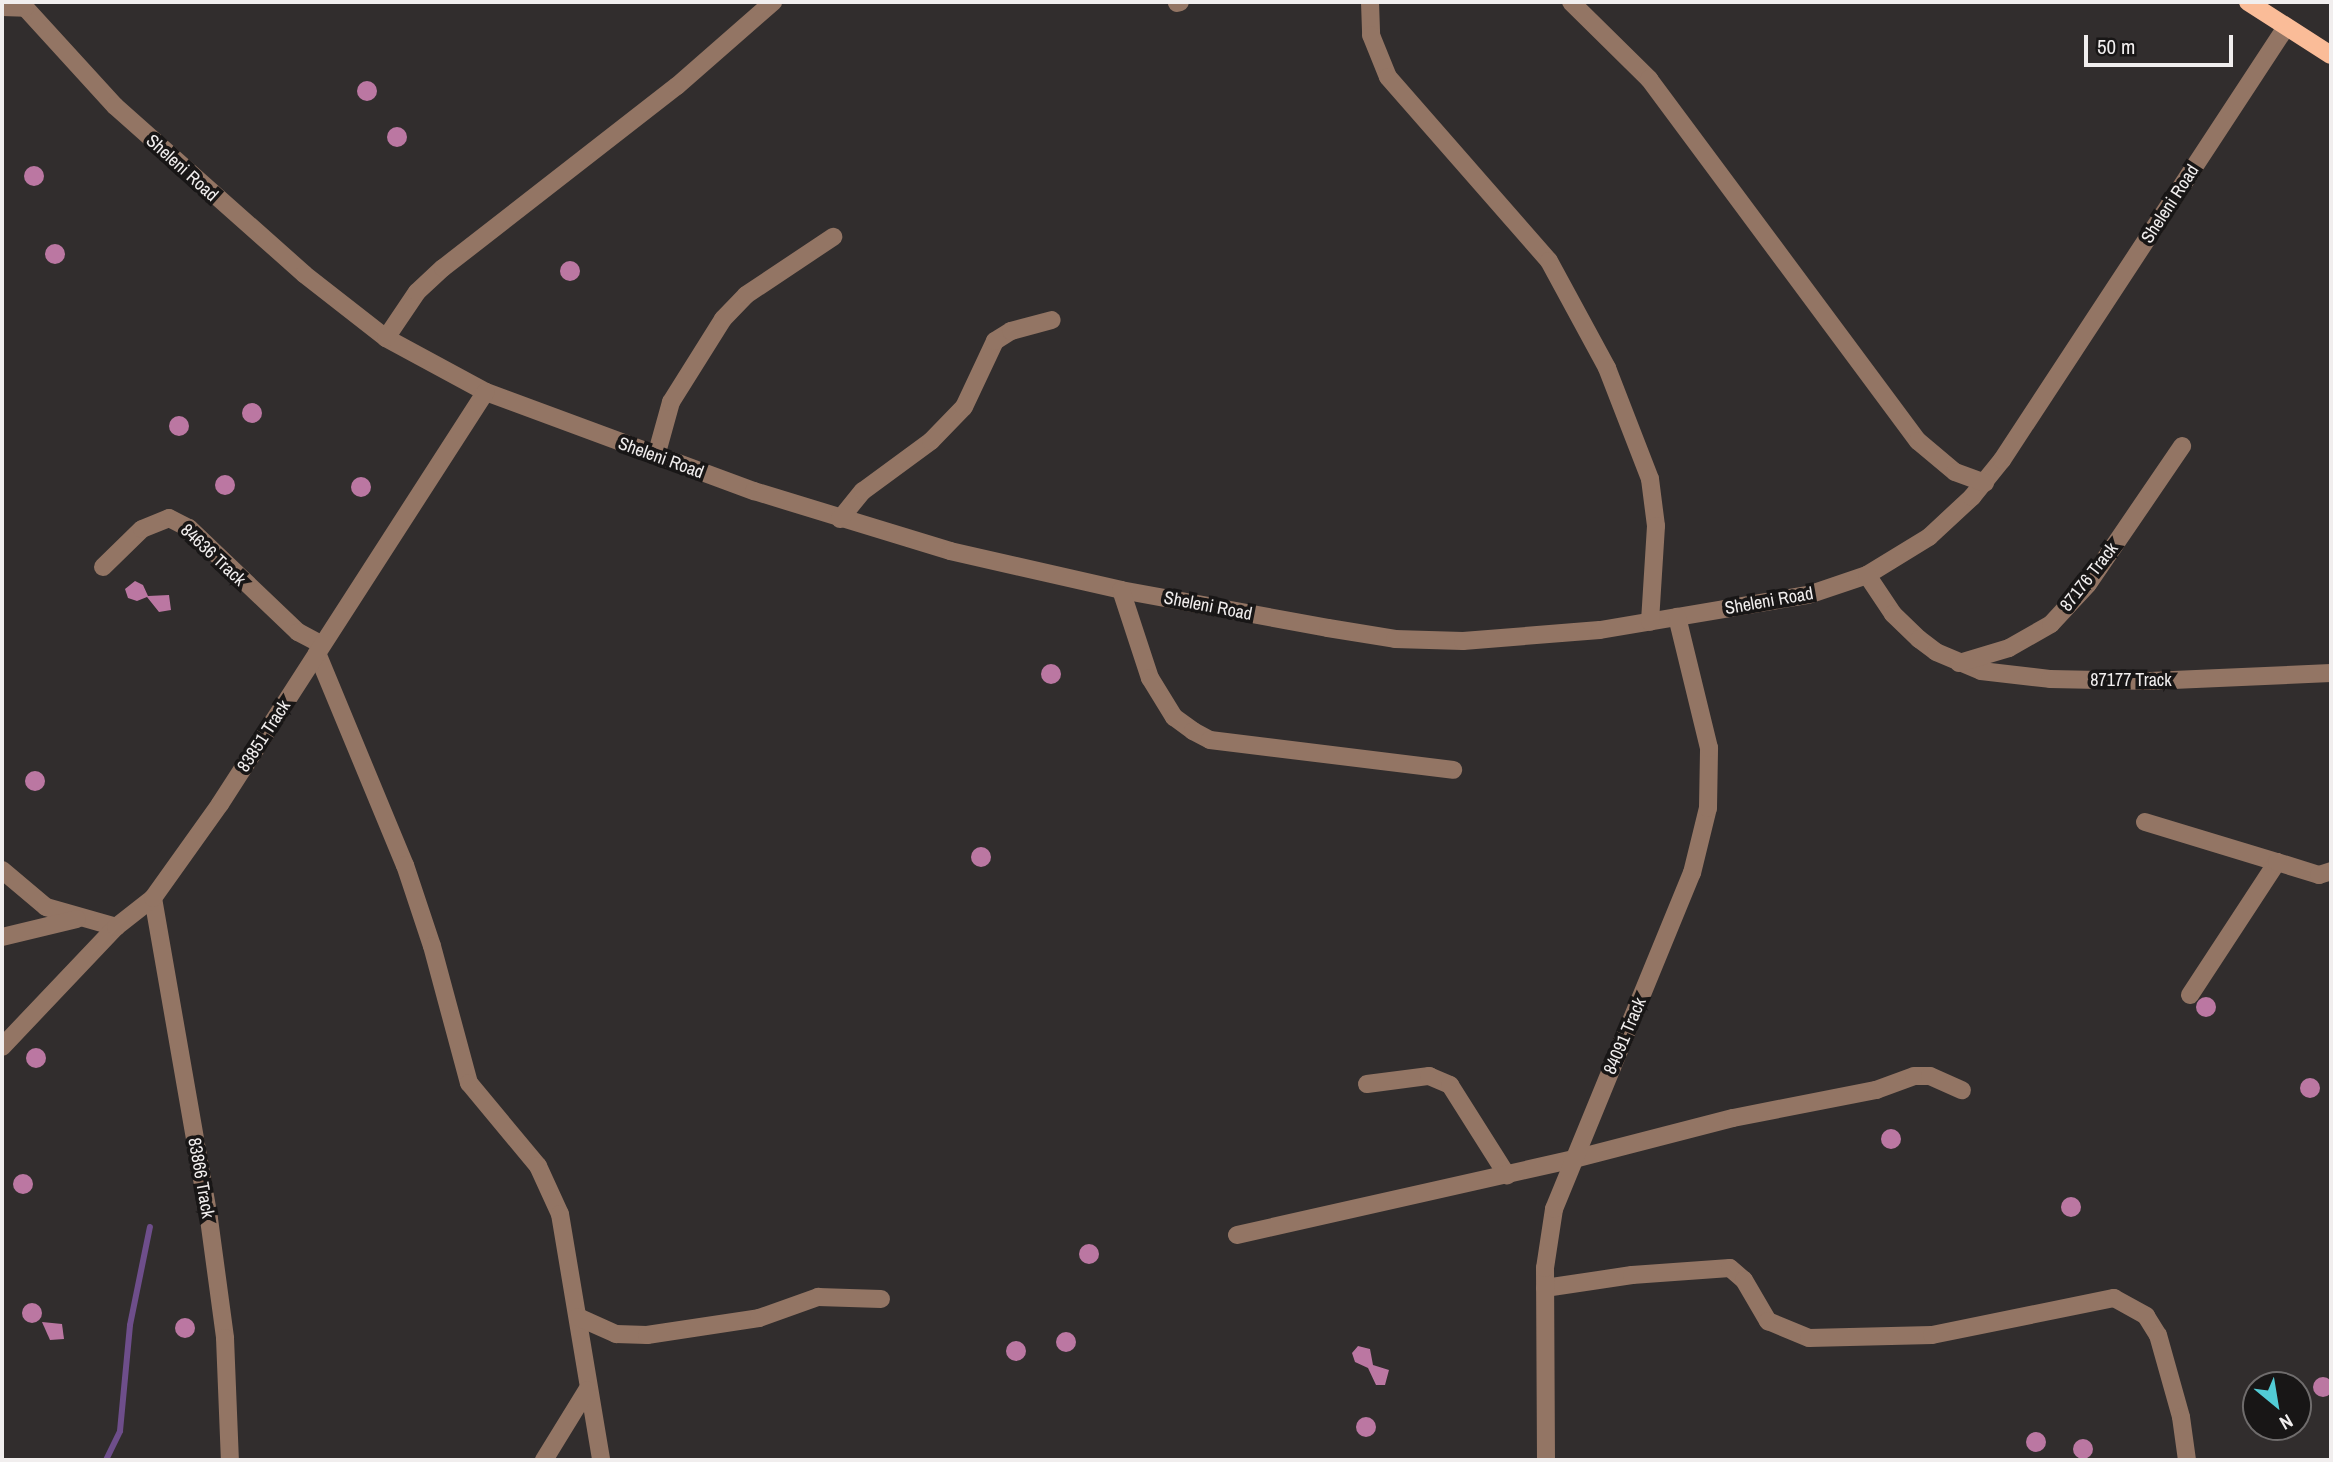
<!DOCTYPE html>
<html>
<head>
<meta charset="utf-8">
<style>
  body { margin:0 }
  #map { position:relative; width:2333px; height:1462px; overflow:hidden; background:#312d2d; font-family:"Archivo Narrow",sans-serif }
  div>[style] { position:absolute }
  .stream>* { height:6px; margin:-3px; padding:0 3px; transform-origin:3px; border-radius:3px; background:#6e4e8b }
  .building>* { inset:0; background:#bb77a2 }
  .round { border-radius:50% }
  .minor>* { height:18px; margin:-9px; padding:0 9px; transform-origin:9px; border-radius:9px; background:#937564 }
  .major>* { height:18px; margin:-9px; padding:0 9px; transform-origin:9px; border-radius:9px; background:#fabc98 }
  span { translate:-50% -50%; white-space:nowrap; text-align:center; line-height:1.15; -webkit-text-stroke:7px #181616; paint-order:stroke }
  .street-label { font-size:18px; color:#f1eeee }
  .frame { position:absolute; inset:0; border:4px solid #f1eeee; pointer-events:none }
  .north { position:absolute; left:2242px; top:1371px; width:70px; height:70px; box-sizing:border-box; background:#181616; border:2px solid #6f6c6c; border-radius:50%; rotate:150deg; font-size:19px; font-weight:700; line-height:28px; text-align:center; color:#f1eeee }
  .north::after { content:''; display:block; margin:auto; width:24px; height:32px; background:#52ccd6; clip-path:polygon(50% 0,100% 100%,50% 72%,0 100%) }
  .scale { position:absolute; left:2084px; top:35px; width:149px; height:32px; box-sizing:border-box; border:4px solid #f1eeee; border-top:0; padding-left:9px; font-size:21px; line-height:24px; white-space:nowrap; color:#f1eeee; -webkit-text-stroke:5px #181616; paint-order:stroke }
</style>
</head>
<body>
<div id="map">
  <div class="stream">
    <i style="left:106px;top:1460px;width:32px;rotate:-64deg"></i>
    <i style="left:120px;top:1431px;width:106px;rotate:-84.6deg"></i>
    <i style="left:130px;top:1325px;width:100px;rotate:-78.5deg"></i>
  </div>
  <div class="building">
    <i class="round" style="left:357px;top:81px;width:20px;height:20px"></i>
    <i class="round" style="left:387px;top:127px;width:20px;height:20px"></i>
    <i class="round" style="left:24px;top:166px;width:20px;height:20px"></i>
    <i class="round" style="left:45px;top:244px;width:20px;height:20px"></i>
    <i class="round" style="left:560px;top:261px;width:20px;height:20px"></i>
    <i class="round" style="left:242px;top:403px;width:20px;height:20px"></i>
    <i class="round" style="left:169px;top:416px;width:20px;height:20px"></i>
    <i class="round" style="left:215px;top:475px;width:20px;height:20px"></i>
    <i class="round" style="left:351px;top:477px;width:20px;height:20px"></i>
    <i style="clip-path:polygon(135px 581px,143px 585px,148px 596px,169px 595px,171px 610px,159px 612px,147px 597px,137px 601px,128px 598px,125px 589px)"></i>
    <i class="round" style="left:1041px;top:664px;width:20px;height:20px"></i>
    <i class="round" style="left:25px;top:771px;width:20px;height:20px"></i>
    <i class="round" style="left:971px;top:847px;width:20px;height:20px"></i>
    <i class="round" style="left:2196px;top:997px;width:20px;height:20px"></i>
    <i class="round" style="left:26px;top:1048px;width:20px;height:20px"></i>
    <i class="round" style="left:2300px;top:1078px;width:20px;height:20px"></i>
    <i class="round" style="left:1881px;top:1129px;width:20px;height:20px"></i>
    <i class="round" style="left:13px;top:1174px;width:20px;height:20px"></i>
    <i class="round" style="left:2061px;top:1197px;width:20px;height:20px"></i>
    <i class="round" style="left:1079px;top:1244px;width:20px;height:20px"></i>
    <i class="round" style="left:22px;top:1303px;width:20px;height:20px"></i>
    <i class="round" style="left:175px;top:1318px;width:20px;height:20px"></i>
    <i style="clip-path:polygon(42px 1322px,62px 1324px,64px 1339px,50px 1340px)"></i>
    <i class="round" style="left:1056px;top:1332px;width:20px;height:20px"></i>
    <i class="round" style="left:1006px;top:1341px;width:20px;height:20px"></i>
    <i style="clip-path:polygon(1358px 1346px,1370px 1349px,1373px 1365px,1389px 1370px,1385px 1385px,1376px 1385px,1368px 1368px,1355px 1362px,1352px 1353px)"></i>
    <i class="round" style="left:2313px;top:1377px;width:20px;height:20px"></i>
    <i class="round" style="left:1356px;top:1417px;width:20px;height:20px"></i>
    <i class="round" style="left:2026px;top:1432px;width:20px;height:20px"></i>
    <i class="round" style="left:2073px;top:1439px;width:20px;height:20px"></i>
  </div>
  <div class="minor">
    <i style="left:20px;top:2px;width:141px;rotate:47.6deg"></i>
    <i style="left:115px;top:106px;width:253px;rotate:41.6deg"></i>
    <i style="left:304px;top:274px;width:104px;rotate:38deg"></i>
    <i style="left:386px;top:338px;width:114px;rotate:28.4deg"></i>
    <i style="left:486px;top:392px;width:286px;rotate:20.3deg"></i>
    <i style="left:754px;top:491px;width:205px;rotate:17deg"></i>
    <i style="left:950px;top:551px;width:175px;rotate:12.8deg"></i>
    <i style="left:1121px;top:590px;width:210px;rotate:10.4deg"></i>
    <i style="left:1328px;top:628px;width:68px;rotate:9.3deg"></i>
    <i style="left:1395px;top:639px;width:68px;rotate:1.7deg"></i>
    <i style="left:1463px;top:641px;width:137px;rotate:-4.6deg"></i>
    <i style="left:1600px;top:630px;width:211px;rotate:-9.6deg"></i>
    <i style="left:1808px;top:595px;width:62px;rotate:-18.7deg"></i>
    <i style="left:1867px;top:575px;width:73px;rotate:-31.5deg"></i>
    <i style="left:1929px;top:537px;width:59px;rotate:-42.9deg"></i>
    <i style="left:1972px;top:497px;width:48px;rotate:-51deg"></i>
    <i style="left:2002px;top:460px;width:518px;rotate:-56.74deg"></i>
    <i style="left:1370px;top:2px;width:33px;rotate:88deg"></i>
    <i style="left:1371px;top:35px;width:45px;rotate:68deg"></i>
    <i style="left:1388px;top:77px;width:244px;rotate:48.8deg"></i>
    <i style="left:1549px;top:261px;width:122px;rotate:61.5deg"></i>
    <i style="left:1607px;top:368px;width:119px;rotate:68.8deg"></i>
    <i style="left:1650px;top:479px;width:47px;rotate:82.7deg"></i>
    <i style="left:1656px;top:526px;width:96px;rotate:93.6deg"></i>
    <i style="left:1571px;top:2px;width:110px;rotate:44.6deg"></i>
    <i style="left:1649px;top:79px;width:451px;rotate:53.4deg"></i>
    <i style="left:1918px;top:441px;width:48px;rotate:40deg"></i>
    <i style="left:1955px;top:472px;width:32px;rotate:20deg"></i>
    <i style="left:1177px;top:3px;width:3px;rotate:-18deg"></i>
    <i style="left:2px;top:7px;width:23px;rotate:2deg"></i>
    <i style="left:386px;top:338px;width:55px;rotate:-56deg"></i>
    <i style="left:417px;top:292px;width:35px;rotate:-43deg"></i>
    <i style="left:443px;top:268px;width:296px;rotate:-37.9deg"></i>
    <i style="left:677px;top:86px;width:128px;rotate:-41.2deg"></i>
    <i style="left:656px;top:456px;width:56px;rotate:-74.5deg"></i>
    <i style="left:671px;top:402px;width:98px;rotate:-57.9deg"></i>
    <i style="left:723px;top:319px;width:33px;rotate:-46deg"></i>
    <i style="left:746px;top:295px;width:105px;rotate:-33.7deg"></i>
    <i style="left:840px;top:519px;width:36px;rotate:-51deg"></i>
    <i style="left:863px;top:491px;width:84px;rotate:-36.3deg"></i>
    <i style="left:931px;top:441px;width:47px;rotate:-45.9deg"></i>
    <i style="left:964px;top:407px;width:73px;rotate:-64.8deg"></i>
    <i style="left:995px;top:341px;width:19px;rotate:-32deg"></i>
    <i style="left:1011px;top:331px;width:42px;rotate:-15deg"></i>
    <i style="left:103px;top:567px;width:54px;rotate:-44.3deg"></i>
    <i style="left:142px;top:529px;width:29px;rotate:-22deg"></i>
    <i style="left:169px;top:518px;width:22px;rotate:27deg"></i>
    <i style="left:189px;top:528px;width:151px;rotate:43.7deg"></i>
    <i style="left:298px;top:632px;width:27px;rotate:28deg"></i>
    <i style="left:1867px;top:575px;width:47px;rotate:56.3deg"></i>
    <i style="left:1893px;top:614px;width:36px;rotate:44deg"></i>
    <i style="left:1919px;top:639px;width:21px;rotate:37deg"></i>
    <i style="left:1936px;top:652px;width:49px;rotate:22.9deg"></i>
    <i style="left:1981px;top:671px;width:69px;rotate:6.6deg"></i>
    <i style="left:2050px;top:679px;width:100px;rotate:1.1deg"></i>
    <i style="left:2150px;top:681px;width:181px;rotate:-2.5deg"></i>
    <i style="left:1121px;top:590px;width:93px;rotate:71.8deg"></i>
    <i style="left:1150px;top:678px;width:46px;rotate:58.4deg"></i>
    <i style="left:1174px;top:717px;width:24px;rotate:36deg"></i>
    <i style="left:1193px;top:731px;width:19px;rotate:28deg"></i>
    <i style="left:1210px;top:740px;width:245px;rotate:7deg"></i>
    <i style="left:317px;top:653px;width:230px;rotate:67.5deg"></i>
    <i style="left:405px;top:865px;width:85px;rotate:71.6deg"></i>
    <i style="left:432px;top:946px;width:142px;rotate:74.9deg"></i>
    <i style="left:469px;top:1083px;width:108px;rotate:50.3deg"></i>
    <i style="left:538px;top:1166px;width:53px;rotate:65.4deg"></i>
    <i style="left:560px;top:1214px;width:249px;rotate:80.5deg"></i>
    <i style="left:1959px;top:663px;width:52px;rotate:-16.7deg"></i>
    <i style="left:2009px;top:648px;width:48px;rotate:-29.7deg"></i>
    <i style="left:2051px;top:624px;width:54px;rotate:-47.2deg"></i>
    <i style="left:2088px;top:584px;width:167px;rotate:-55.7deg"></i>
    <i style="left:2145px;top:822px;width:138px;rotate:16.9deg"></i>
    <i style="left:2px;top:870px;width:57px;rotate:40.1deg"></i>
    <i style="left:46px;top:907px;width:73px;rotate:15.9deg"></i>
    <i style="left:153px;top:898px;width:326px;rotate:80.1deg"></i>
    <i style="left:209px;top:1219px;width:120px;rotate:82.3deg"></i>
    <i style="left:225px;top:1338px;width:122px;rotate:87.7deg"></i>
    <i style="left:2px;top:937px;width:77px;rotate:-13.5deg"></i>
    <i style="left:2190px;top:995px;width:159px;rotate:-56.8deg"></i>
    <i style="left:2277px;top:862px;width:44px;rotate:17.2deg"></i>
    <i style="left:2319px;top:875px;width:13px;rotate:-18deg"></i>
    <i style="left:2px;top:1047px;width:166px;rotate:-46.5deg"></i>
    <i style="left:116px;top:927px;width:47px;rotate:-38.1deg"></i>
    <i style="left:153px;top:898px;width:115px;rotate:-54.5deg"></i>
    <i style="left:220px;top:804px;width:490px;rotate:-57.2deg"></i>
    <i style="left:1367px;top:1084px;width:63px;rotate:-7.4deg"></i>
    <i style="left:1429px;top:1076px;width:23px;rotate:23deg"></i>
    <i style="left:1450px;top:1085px;width:107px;rotate:57.7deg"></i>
    <i style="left:1237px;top:1235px;width:345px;rotate:-12.7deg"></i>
    <i style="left:1574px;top:1159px;width:164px;rotate:-14.5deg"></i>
    <i style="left:1733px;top:1118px;width:146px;rotate:-11.1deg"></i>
    <i style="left:1876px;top:1090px;width:40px;rotate:-20.2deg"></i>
    <i style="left:1914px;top:1076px;width:16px"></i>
    <i style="left:1930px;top:1076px;width:35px;rotate:24deg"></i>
    <i style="left:1545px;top:1288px;width:88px;rotate:-8.5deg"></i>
    <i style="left:1632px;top:1275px;width:98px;rotate:-4.1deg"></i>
    <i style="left:1730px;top:1268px;width:18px;rotate:41deg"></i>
    <i style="left:1744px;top:1280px;width:48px;rotate:59.7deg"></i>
    <i style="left:1768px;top:1321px;width:44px;rotate:22.5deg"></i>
    <i style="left:1809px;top:1338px;width:123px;rotate:-1.4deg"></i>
    <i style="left:1932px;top:1335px;width:186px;rotate:-11.5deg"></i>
    <i style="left:2114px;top:1298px;width:37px;rotate:29deg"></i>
    <i style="left:2146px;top:1316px;width:22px;rotate:58deg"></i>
    <i style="left:2158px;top:1335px;width:85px;rotate:74.3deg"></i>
    <i style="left:2181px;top:1417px;width:43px;rotate:82.1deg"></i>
    <i style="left:578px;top:1317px;width:42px;rotate:24.1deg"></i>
    <i style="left:616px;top:1334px;width:31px;rotate:2deg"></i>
    <i style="left:647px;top:1335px;width:113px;rotate:-8.6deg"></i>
    <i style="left:759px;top:1318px;width:63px;rotate:-19.6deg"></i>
    <i style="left:818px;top:1297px;width:63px;rotate:1.8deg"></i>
    <i style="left:544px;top:1460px;width:82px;rotate:-58.4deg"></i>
    <i style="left:1546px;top:1460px;width:192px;rotate:-90.3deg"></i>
    <i style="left:1545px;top:1268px;width:60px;rotate:-81.3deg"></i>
    <i style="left:1554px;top:1209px;width:363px;rotate:-67.7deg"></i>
    <i style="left:1692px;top:873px;width:67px;rotate:-76.2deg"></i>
    <i style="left:1708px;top:808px;width:60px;rotate:-89deg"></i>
    <i style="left:1709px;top:748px;width:135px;rotate:-103.7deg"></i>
  </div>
  <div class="major">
    <i style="left:2248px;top:2px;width:98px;rotate:32.6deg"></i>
  </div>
  <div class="street-label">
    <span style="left:182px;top:168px;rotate:42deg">Sheleni Road</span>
    <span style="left:2170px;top:204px;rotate:-57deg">Sheleni Road</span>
    <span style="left:661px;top:458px;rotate:20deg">Sheleni Road</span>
    <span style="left:213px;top:555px;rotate:43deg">84636 Track</span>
    <span style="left:2089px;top:577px;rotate:-52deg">87176 Track</span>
    <span style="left:1769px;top:601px;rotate:-10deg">Sheleni Road</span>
    <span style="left:1208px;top:606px;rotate:11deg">Sheleni Road</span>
    <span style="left:2131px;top:680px">87177 Track</span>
    <span style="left:264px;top:736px;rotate:-57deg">83851 Track</span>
    <span style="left:1625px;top:1036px;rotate:-67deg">84091 Track</span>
    <span style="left:201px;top:1178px;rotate:80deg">83866 Track</span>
  </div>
  <div class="frame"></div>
  <div class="north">N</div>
  <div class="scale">50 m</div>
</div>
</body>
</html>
